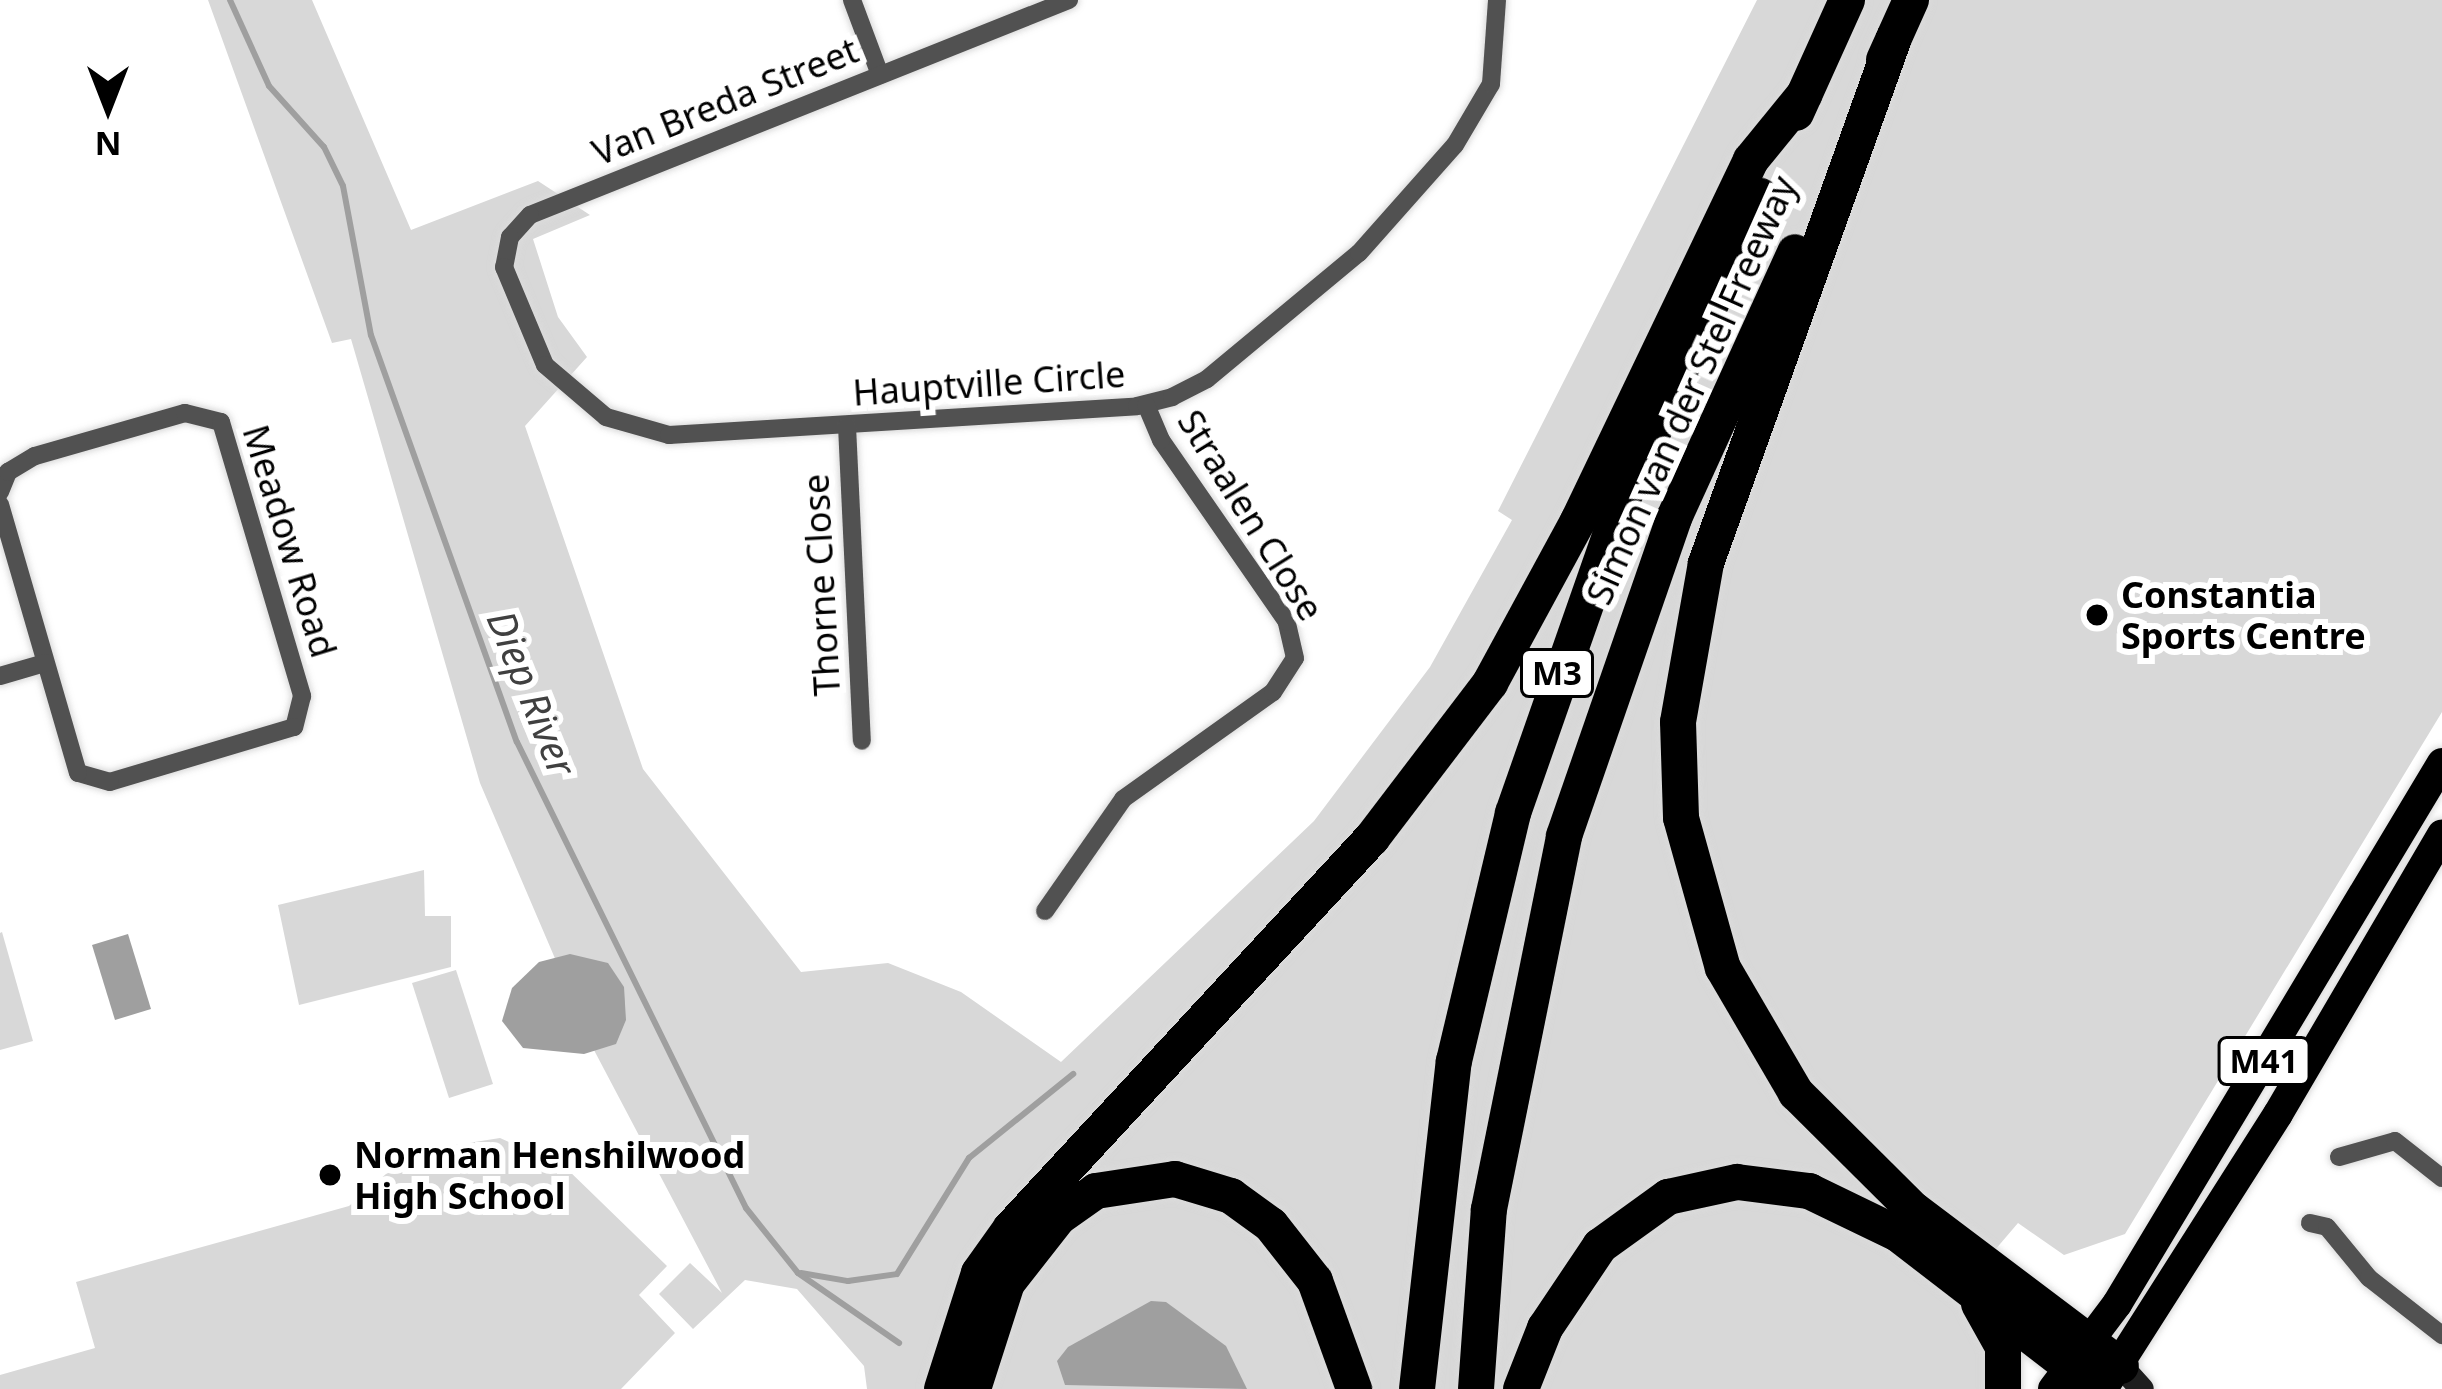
<!DOCTYPE html>
<html>
<head>
<meta charset="utf-8">
<style>
  body { margin:0 }
  #map { position:relative; width:2442px; height:1389px; overflow:hidden; background:#fff; font-family:"Noto Sans",sans-serif }
  div>[style] { position:absolute }
  .green>* { inset:0; background:#d8d8d8 }
  .water>* { inset:0; background:#9f9f9f }
  .stream>* { height:6px; margin:-3px; padding:0 3px; transform-origin:3px; border-radius:3px; background:#9f9f9f }
  .roads { filter:drop-shadow(0 0 3px #dbdbdb) drop-shadow(0 0 3px #dbdbdb) }
  .street>* { height:18px; margin:-9px; padding:0 9px; transform-origin:9px; border-radius:9px; background:#515151 }
  .secondary>* { height:24px; margin:-12px; padding:0 12px; transform-origin:12px; border-radius:12px; background:#1e1e1e }
  .primary>* { height:30px; margin:-15px; padding:0 15px; transform-origin:15px; border-radius:15px; background:#000 }
  .highway>* { height:36px; margin:-18px; padding:0 18px; transform-origin:18px; border-radius:18px; background:#000 }
  .dots>* { width:33px; height:33px; translate:-50% -50%; box-sizing:border-box; border:6px solid #fff; border-radius:50% }
  span { translate:-50% -50%; white-space:nowrap; text-align:center; line-height:1.15; -webkit-text-stroke:12px #fff; paint-order:stroke }
  .shield-label span { padding:3px 9px; background:#fff; border:3px solid; border-radius:9px; -webkit-text-stroke-width:0 }
  .shield-label { font-size:33px; color:#000; font-weight:700 }
  .street-label { font-size:36px; color:#000 }
  .poi-label { font-size:36px; color:#000; font-weight:700 }
  .left { translate:0 -50%; text-align:left }
  .water-label { font-size:39px; color:#404040; font-style:italic }
  .north { position:absolute; left:48px; top:48px; width:120px; height:120px; -webkit-text-stroke:9px #fff; paint-order:stroke; rotate:180deg; font-size:33px; font-weight:700; line-height:48px; text-align:center; color:#000 }
  .north::after { content:''; display:block; margin:auto; width:42px; height:54px; background:#000; clip-path:polygon(50% 0,100% 100%,50% 72%,0 100%) }
</style>
</head>
<body>
<div id="map">
  <div class="green">
    <i style="clip-path:polygon(208px 0,312px 0,411px 230px,538px 181px,590px 215px,533px 239px,558px 317px,587px 357px,525px 426px,643px 769px,801px 972px,888px 963px,961px 992px,1061px 1062px,1314px 821px,1430px 667px,1512px 520px,1498px 511px,1757px 0,2442px 0,2442px 712px,2125px 1234px,2064px 1255px,2018px 1223px,1965px 1285px,2003px 1389px,867px 1389px,864px 1366px,797px 1289px,745px 1280px,693px 1329px,659px 1294px,690px 1263px,722px 1293px,595px 1052px,480px 783px,351px 339px,332px 343px)"></i>
    <i style="clip-path:polygon(424px 870px,425px 916px,451px 916px,451px 967px,299px 1005px,278px 905px)"></i>
    <i style="clip-path:polygon(2px 932px,33px 1041px,0 1050px,0 933px)"></i>
    <i style="clip-path:polygon(456px 970px,493px 1084px,449px 1098px,412px 983px)"></i>
    <i style="clip-path:polygon(500px 1138px,565px 1167px,667px 1266px,639px 1295px,675px 1333px,621px 1389px,0 1389px,0 1375px,95px 1348px,76px 1282px,349px 1206px,386px 1174px,443px 1147px)"></i>
  </div>
  <div class="water">
    <i style="clip-path:polygon(128px 934px,151px 1009px,115px 1020px,92px 945px)"></i>
    <i style="clip-path:polygon(570px 954px,608px 963px,624px 987px,626px 1020px,616px 1044px,584px 1054px,523px 1048px,502px 1021px,512px 988px,539px 962px)"></i>
    <i style="clip-path:polygon(1151px 1301px,1166px 1302px,1226px 1346px,1247px 1389px,1065px 1385px,1057px 1361px,1068px 1347px)"></i>
  </div>
  <div class="stream">
    <i style="left:230px;top:0;width:94px;rotate:65.6deg"></i>
    <i style="left:269px;top:86px;width:82px;rotate:48deg"></i>
    <i style="left:324px;top:147px;width:43px;rotate:64deg"></i>
    <i style="left:343px;top:186px;width:152px;rotate:79.4deg"></i>
    <i style="left:371px;top:335px;width:432px;rotate:70.3deg"></i>
    <i style="left:517px;top:742px;width:519px;rotate:63.83deg"></i>
    <i style="left:746px;top:1208px;width:83px;rotate:51.3deg"></i>
    <i style="left:798px;top:1273px;width:123px;rotate:34.7deg"></i>
    <i style="left:801px;top:1273px;width:48px;rotate:9.7deg"></i>
    <i style="left:848px;top:1281px;width:49px;rotate:-8.1deg"></i>
    <i style="left:897px;top:1274px;width:137px;rotate:-58.2deg"></i>
    <i style="left:969px;top:1158px;width:134px;rotate:-38.9deg"></i>
  </div>
  <div class="roads">
    <div class="street">
      <i style="left:852px;top:0;width:80px;rotate:69.5deg"></i>
      <i style="left:1069px;top:0;width:580px;rotate:158.25deg"></i>
      <i style="left:530px;top:215px;width:30px;rotate:132deg"></i>
      <i style="left:510px;top:237px;width:31px;rotate:101deg"></i>
      <i style="left:504px;top:267px;width:106px;rotate:67.3deg"></i>
      <i style="left:545px;top:365px;width:80px;rotate:40.4deg"></i>
      <i style="left:606px;top:417px;width:66px;rotate:15.9deg"></i>
      <i style="left:669px;top:435px;width:469px;rotate:-3.5deg"></i>
      <i style="left:1137px;top:406px;width:36px;rotate:-14deg"></i>
      <i style="left:1172px;top:397px;width:39px;rotate:-27deg"></i>
      <i style="left:1207px;top:379px;width:197px;rotate:-39.7deg"></i>
      <i style="left:1359px;top:253px;width:144px;rotate:-48.4deg"></i>
      <i style="left:1455px;top:145px;width:71px;rotate:-59.5deg"></i>
      <i style="left:1491px;top:84px;width:84px;rotate:-85.9deg"></i>
      <i style="left:847px;top:426px;width:315px;rotate:87.3deg"></i>
      <i style="left:0;top:492px;width:22px;rotate:-68deg"></i>
      <i style="left:8px;top:472px;width:31px;rotate:-31deg"></i>
      <i style="left:35px;top:456px;width:156px;rotate:-16deg"></i>
      <i style="left:185px;top:413px;width:37px;rotate:14deg"></i>
      <i style="left:221px;top:422px;width:286px;rotate:73.5deg"></i>
      <i style="left:302px;top:696px;width:32px;rotate:104deg"></i>
      <i style="left:294px;top:727px;width:192px;rotate:163.4deg"></i>
      <i style="left:110px;top:782px;width:33px;rotate:-164deg"></i>
      <i style="left:78px;top:773px;width:280px;rotate:-106.2deg"></i>
      <i style="left:0;top:676px;width:47px;rotate:-16.1deg"></i>
      <i style="left:1045px;top:911px;width:136px;rotate:-55.1deg"></i>
      <i style="left:1123px;top:799px;width:184px;rotate:-35.5deg"></i>
      <i style="left:1273px;top:692px;width:40px;rotate:-57.1deg"></i>
      <i style="left:1295px;top:658px;width:37px;rotate:-103deg"></i>
      <i style="left:1287px;top:622px;width:221px;rotate:-124.7deg"></i>
      <i style="left:1161px;top:440px;width:38px;rotate:-113deg"></i>
      <i style="left:2339px;top:1157px;width:58px;rotate:-15.9deg"></i>
      <i style="left:2395px;top:1141px;width:60px;rotate:38.2deg"></i>
      <i style="left:2310px;top:1223px;width:17px;rotate:13deg"></i>
      <i style="left:2327px;top:1227px;width:66px;rotate:50.5deg"></i>
      <i style="left:2369px;top:1278px;width:93px;rotate:38deg"></i>
    </div>
    <div class="secondary">
      <i style="left:2121px;top:1366px;width:31px;rotate:48deg"></i>
    </div>
    <div class="primary">
      <i style="left:2106px;top:1384px;width:320px;rotate:-57.5deg"></i>
      <i style="left:2278px;top:1114px;width:324px;rotate:-59.6deg"></i>
      <i style="left:2053px;top:1389px;width:106px;rotate:-53deg"></i>
      <i style="left:2117px;top:1304px;width:631px;rotate:-59.01deg"></i>
    </div>
    <div class="highway">
      <i style="left:1894px;top:38px;width:558px;rotate:109.7deg"></i>
      <i style="left:1706px;top:563px;width:161px;rotate:100deg"></i>
      <i style="left:1678px;top:722px;width:96px;rotate:88.2deg"></i>
      <i style="left:1681px;top:818px;width:156px;rotate:74.4deg"></i>
      <i style="left:1723px;top:968px;width:145px;rotate:59.7deg"></i>
      <i style="left:1796px;top:1093px;width:166px;rotate:44.8deg"></i>
      <i style="left:1914px;top:1210px;width:259px;rotate:37deg"></i>
      <i style="left:1884px;top:60px;width:66px;rotate:-65.8deg"></i>
      <i style="left:1796px;top:113px;width:124px;rotate:-65.7deg"></i>
      <i style="left:1979px;top:1304px;width:49px;rotate:60.8deg"></i>
      <i style="left:2003px;top:1347px;width:42px;rotate:90deg"></i>
      <i style="left:942px;top:1389px;width:122px;rotate:-72.3deg"></i>
      <i style="left:979px;top:1273px;width:55px;rotate:-54.6deg"></i>
      <i style="left:1011px;top:1228px;width:531px;rotate:-47.21deg"></i>
      <i style="left:1372px;top:838px;width:195px;rotate:-52.7deg"></i>
      <i style="left:1490px;top:683px;width:184px;rotate:-61.5deg"></i>
      <i style="left:1578px;top:521px;width:400px;rotate:-64.4deg"></i>
      <i style="left:1751px;top:160px;width:84px;rotate:-50.8deg"></i>
      <i style="left:973px;top:1389px;width:111px;rotate:-72.2deg"></i>
      <i style="left:1007px;top:1283px;width:84px;rotate:-51.8deg"></i>
      <i style="left:1059px;top:1217px;width:45px;rotate:-35.1deg"></i>
      <i style="left:1096px;top:1191px;width:80px;rotate:-8.6deg"></i>
      <i style="left:1175px;top:1179px;width:59px;rotate:16.9deg"></i>
      <i style="left:1231px;top:1196px;width:49px;rotate:35.9deg"></i>
      <i style="left:1271px;top:1225px;width:71px;rotate:51.8deg"></i>
      <i style="left:1315px;top:1281px;width:115px;rotate:70.1deg"></i>
      <i style="left:1417px;top:1389px;width:330px;rotate:-83.6deg"></i>
      <i style="left:1454px;top:1061px;width:255px;rotate:-76.6deg"></i>
      <i style="left:1513px;top:813px;width:330px;rotate:-70.7deg"></i>
      <i style="left:1622px;top:501px;width:335px;rotate:-65.7deg"></i>
      <i style="left:1476px;top:1389px;width:180px;rotate:-85.9deg"></i>
      <i style="left:1489px;top:1209px;width:380px;rotate:-78.6deg"></i>
      <i style="left:1564px;top:836px;width:336px;rotate:-70.9deg"></i>
      <i style="left:1674px;top:518px;width:292px;rotate:-65.5deg"></i>
      <i style="left:1521px;top:1389px;width:66px;rotate:-68.5deg"></i>
      <i style="left:1545px;top:1328px;width:99px;rotate:-56.1deg"></i>
      <i style="left:1600px;top:1246px;width:84px;rotate:-35.8deg"></i>
      <i style="left:1668px;top:1197px;width:71px;rotate:-12.3deg"></i>
      <i style="left:1737px;top:1182px;width:73px;rotate:7.1deg"></i>
      <i style="left:1809px;top:1191px;width:99px;rotate:25.8deg"></i>
      <i style="left:1898px;top:1234px;width:254px;rotate:37.6deg"></i>
    </div>
  </div>
  <div class="dots">
    <i style="left:2097px;top:615px;background:#000"></i>
    <i style="left:330px;top:1175px;background:#000"></i>
  </div>
  <div class="shield-label">
    <span style="left:1557px;top:673px">M3</span>
    <span style="left:2264px;top:1061px">M41</span>
  </div>
  <div class="street-label">
    <span style="left:725px;top:101px;rotate:-22deg">Van Breda Street</span>
    <span style="left:989px;top:383px;rotate:-4deg">Hauptville Circle</span>
    <span style="left:1691px;top:390px;rotate:-66deg">Simon van der Stel Freeway</span>
    <span style="left:1251px;top:515px;rotate:58deg">Straalen Close</span>
    <span style="left:290px;top:541px;rotate:73deg">Meadow Road</span>
    <span style="left:821px;top:585px;rotate:-93deg">Thorne Close</span>
  </div>
  <div class="poi-label">
    <span class="left" style="left:2121px;top:615px">Constantia<br>Sports Centre</span>
    <span class="left" style="left:354px;top:1175px">Norman Henshilwood<br>High School</span>
  </div>
  <div class="water-label">
    <span style="left:532px;top:693px;rotate:68deg">Diep River</span>
  </div>
  <div class="north">N</div>
</div>
</body>
</html>
